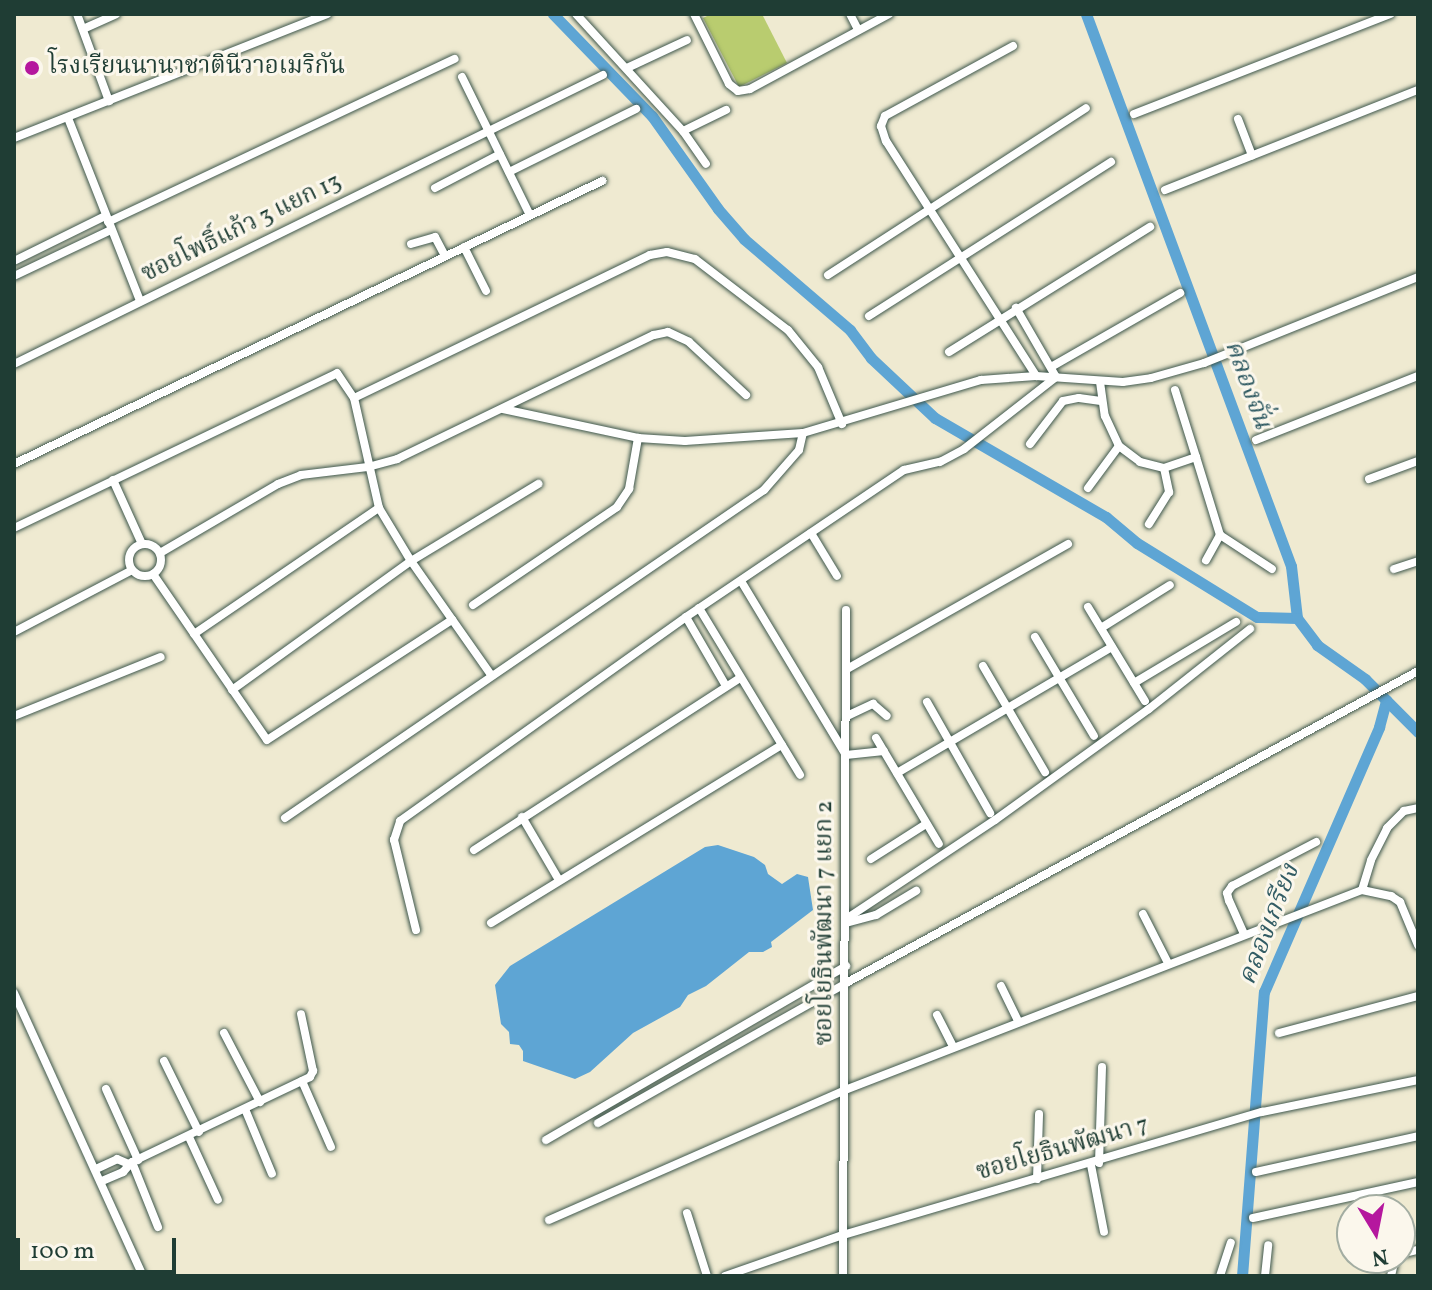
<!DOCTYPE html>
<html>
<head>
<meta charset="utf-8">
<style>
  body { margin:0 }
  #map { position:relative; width:1432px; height:1290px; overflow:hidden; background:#efead1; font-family:Vollkorn,"Noto Serif Thai",serif }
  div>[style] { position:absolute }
  .green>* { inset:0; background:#b9cc6f }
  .water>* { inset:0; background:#5ea5d4 }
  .canal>* { height:11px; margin:-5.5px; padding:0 5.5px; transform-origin:5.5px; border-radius:5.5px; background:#5ea5d4 }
  .roads { filter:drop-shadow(0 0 2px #3e574c) drop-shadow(0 0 2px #3e574c) }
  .street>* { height:8px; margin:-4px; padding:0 4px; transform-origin:4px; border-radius:4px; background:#fff }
  .street>.ring { margin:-4px; padding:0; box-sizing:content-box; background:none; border:8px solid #fff; border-radius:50% }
  .dots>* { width:22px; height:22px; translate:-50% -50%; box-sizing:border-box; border:4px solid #fbf7ec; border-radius:50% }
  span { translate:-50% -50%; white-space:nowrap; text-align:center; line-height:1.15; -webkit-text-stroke:6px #fbf7ec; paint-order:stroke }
  .poi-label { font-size:24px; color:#1f3d34 }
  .left { translate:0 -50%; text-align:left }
  .street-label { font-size:24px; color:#1f3d34 }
  .water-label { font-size:26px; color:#325c64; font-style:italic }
  .frame { position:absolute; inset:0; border:16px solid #1f3d34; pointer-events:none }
  .north { position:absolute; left:1336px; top:1194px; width:80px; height:80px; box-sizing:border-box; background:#fbf7ec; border:2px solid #a3ada2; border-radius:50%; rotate:170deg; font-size:22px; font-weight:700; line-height:32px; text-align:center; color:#1f3d34 }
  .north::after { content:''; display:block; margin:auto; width:28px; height:36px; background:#b5179e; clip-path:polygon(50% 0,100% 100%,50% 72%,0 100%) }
  .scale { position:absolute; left:16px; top:1238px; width:160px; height:36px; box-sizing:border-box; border:4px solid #1f3d34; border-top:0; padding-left:10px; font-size:24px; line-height:28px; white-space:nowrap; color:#1f3d34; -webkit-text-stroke:6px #fbf7ec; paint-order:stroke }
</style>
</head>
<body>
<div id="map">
  <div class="green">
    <i style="clip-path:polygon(711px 14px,762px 14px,787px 63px,739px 87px,703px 18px)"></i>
  </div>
  <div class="water">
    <i style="clip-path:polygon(718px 845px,754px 857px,765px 865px,768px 874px,782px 884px,797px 874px,808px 877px,813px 910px,771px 942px,772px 947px,763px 952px,749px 952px,706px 986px,688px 995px,680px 1007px,633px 1033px,590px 1072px,575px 1079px,523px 1061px,523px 1051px,519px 1045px,510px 1044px,509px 1032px,501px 1024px,495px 985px,510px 966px,705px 847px)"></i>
  </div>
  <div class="canal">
    <i style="left:553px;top:14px;width:142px;rotate:45.9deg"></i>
    <i style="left:652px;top:116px;width:114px;rotate:54.6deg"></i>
    <i style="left:718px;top:209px;width:40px;rotate:49deg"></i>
    <i style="left:744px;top:239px;width:140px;rotate:40.6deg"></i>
    <i style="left:850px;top:330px;width:35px;rotate:53deg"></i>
    <i style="left:871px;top:358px;width:88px;rotate:43.2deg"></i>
    <i style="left:935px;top:418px;width:198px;rotate:30.1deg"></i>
    <i style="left:1106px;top:517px;width:40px;rotate:40deg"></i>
    <i style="left:1137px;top:543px;width:141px;rotate:31.7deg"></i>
    <i style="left:1257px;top:617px;width:40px;rotate:1.4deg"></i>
    <i style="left:1086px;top:14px;width:589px;rotate:69.63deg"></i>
    <i style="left:1291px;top:566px;width:52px;rotate:83.4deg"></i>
    <i style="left:1297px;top:618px;width:34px;rotate:53deg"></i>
    <i style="left:1317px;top:645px;width:59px;rotate:35.3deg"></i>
    <i style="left:1365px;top:679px;width:75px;rotate:45deg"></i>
    <i style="left:1242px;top:1276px;width:285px;rotate:-85.6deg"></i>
    <i style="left:1264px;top:992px;width:289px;rotate:-66.5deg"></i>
    <i style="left:1379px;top:727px;width:28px;rotate:-75deg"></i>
  </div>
  <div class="roads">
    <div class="street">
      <i style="left:77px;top:14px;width:93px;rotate:69.8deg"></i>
      <i style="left:576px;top:14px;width:159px;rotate:47.6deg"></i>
      <i style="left:683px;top:131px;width:40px;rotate:55.1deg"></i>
      <i style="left:694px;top:14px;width:78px;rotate:63.4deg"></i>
      <i style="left:729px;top:84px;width:11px;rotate:38deg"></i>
      <i style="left:738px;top:91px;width:12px;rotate:-9deg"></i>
      <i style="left:750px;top:89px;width:158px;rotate:-28.3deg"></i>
      <i style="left:850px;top:14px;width:18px;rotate:63deg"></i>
      <i style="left:83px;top:29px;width:36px;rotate:-24deg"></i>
      <i style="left:1013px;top:46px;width:146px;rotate:151.3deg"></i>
      <i style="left:885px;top:116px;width:11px;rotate:112deg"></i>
      <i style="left:881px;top:126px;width:16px;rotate:72deg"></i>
      <i style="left:886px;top:141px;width:279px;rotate:57.4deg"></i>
      <i style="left:627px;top:68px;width:66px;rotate:-25deg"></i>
      <i style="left:462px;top:77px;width:154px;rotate:63.8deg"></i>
      <i style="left:1134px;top:114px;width:275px;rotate:-21.3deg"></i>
      <i style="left:68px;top:118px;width:197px;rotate:68.5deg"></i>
      <i style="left:1238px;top:119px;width:39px;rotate:69deg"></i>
      <i style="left:683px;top:131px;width:48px;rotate:-26deg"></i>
      <i style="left:14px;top:138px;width:337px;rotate:-21.6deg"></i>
      <i style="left:509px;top:172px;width:142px;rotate:-26.4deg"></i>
      <i style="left:435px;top:188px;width:73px;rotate:-27.6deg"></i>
      <i style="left:1165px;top:190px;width:272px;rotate:-21.6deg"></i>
      <i style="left:108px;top:222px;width:383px;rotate:-25.2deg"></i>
      <i style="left:411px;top:244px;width:25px;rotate:-16deg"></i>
      <i style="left:435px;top:237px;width:21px;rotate:62deg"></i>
      <i style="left:464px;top:247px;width:49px;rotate:63.4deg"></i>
      <i style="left:14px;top:261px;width:102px;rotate:-26.3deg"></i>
      <i style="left:828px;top:275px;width:307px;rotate:-32.9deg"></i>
      <i style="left:14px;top:276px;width:107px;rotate:-25.4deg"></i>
      <i style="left:869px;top:316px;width:287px;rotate:-32.5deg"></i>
      <i style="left:949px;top:352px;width:237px;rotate:-31.9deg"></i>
      <i style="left:14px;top:364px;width:656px;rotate:-26.14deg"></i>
      <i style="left:1051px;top:367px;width:149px;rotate:-29.8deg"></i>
      <i style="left:1100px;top:382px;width:34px;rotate:82deg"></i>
      <i style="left:1105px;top:416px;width:33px;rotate:65deg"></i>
      <i style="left:1119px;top:446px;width:26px;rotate:37deg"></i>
      <i style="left:1140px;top:462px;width:25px;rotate:14deg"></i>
      <i style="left:1164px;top:468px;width:25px;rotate:78deg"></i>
      <i style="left:1169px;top:492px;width:38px;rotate:122deg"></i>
      <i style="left:1175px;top:390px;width:70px;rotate:72.6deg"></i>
      <i style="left:354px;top:398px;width:329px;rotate:-25.8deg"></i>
      <i style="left:650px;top:255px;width:17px;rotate:-10deg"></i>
      <i style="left:667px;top:252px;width:29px;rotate:14deg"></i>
      <i style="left:695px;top:259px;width:117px;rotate:37.4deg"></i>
      <i style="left:788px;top:330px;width:48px;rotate:51deg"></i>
      <i style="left:818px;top:367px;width:62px;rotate:67.2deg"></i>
      <i style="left:503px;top:409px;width:138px;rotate:12.1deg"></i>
      <i style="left:638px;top:438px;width:47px;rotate:3.7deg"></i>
      <i style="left:685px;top:441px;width:118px;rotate:-3.9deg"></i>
      <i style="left:803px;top:433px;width:186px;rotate:-16.6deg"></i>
      <i style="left:981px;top:380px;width:55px;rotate:-4.2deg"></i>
      <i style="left:1036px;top:376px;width:87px;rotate:3.9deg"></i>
      <i style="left:1123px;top:382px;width:28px;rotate:-8deg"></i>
      <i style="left:1151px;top:378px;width:55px;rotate:-15.8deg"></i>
      <i style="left:1204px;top:363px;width:231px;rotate:-21.9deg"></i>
      <i style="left:1256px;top:440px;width:174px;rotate:-21.6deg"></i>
      <i style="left:1030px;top:444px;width:54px;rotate:-52.5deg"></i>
      <i style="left:1063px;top:401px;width:16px;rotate:-11deg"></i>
      <i style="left:1079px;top:398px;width:22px;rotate:8deg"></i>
      <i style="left:14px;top:464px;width:653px;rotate:-25.7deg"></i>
      <i style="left:1164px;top:468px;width:34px;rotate:-19deg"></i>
      <i style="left:1196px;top:457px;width:82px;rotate:72.9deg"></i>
      <i style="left:1220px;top:535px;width:29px;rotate:119deg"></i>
      <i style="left:1369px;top:479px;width:52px;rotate:-20.2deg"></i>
      <i style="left:113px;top:480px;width:70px;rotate:65.6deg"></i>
      <i style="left:1088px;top:488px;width:52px;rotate:-53.6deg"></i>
      <i style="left:14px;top:528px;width:358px;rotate:-25.6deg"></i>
      <i style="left:337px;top:373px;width:30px;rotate:56deg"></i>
      <i style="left:354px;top:398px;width:113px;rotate:77.2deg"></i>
      <i style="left:379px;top:508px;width:62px;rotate:58.9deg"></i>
      <i style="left:411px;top:561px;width:139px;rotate:54.9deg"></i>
      <i style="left:811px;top:533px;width:50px;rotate:58.8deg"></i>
      <i style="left:1220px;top:535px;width:62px;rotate:33.2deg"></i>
      <i class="ring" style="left:129px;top:544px;width:24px;height:24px"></i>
      <i style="left:160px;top:553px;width:137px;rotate:-30.3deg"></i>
      <i style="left:278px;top:484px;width:25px;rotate:-21deg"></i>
      <i style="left:301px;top:475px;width:67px;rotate:-6.8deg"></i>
      <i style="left:368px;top:467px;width:30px;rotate:-15deg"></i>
      <i style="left:397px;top:459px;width:285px;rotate:-25.8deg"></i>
      <i style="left:654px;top:335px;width:14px;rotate:-12deg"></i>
      <i style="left:668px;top:332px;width:23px;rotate:25deg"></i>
      <i style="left:689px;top:342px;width:78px;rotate:42.9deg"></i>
      <i style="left:1394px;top:569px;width:25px;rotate:-18deg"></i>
      <i style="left:153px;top:574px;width:201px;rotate:55.5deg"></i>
      <i style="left:267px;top:740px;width:221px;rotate:-33deg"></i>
      <i style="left:741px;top:581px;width:203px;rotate:58.9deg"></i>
      <i style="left:846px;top:755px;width:38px;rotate:-6deg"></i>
      <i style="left:473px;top:605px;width:174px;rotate:-34.2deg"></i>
      <i style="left:617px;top:507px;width:22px;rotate:-56deg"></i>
      <i style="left:629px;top:489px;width:52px;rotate:-80deg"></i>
      <i style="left:1088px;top:607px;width:110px;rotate:58.8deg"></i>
      <i style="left:699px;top:608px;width:195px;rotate:58.8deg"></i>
      <i style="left:686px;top:617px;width:80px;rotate:59.9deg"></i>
      <i style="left:1101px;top:628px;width:81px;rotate:-31.9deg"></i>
      <i style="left:14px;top:632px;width:133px;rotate:-27.7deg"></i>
      <i style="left:194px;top:634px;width:224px;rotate:-34.3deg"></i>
      <i style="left:1035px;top:637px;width:115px;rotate:59.2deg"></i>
      <i style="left:983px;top:666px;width:123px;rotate:59.7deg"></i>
      <i style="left:847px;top:669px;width:254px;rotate:-29.5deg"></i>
      <i style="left:1134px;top:683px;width:119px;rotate:-30.9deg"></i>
      <i style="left:232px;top:690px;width:221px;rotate:-35.8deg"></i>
      <i style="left:411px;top:561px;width:149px;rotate:-31.2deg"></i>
      <i style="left:927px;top:702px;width:128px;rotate:60.4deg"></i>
      <i style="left:14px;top:716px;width:158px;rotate:-21.9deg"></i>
      <i style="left:847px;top:716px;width:29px;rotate:-25deg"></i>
      <i style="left:873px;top:704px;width:18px;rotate:41deg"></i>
      <i style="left:876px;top:738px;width:123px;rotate:59.3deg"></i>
      <i style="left:897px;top:773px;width:249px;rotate:-30.4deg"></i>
      <i style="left:522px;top:817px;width:73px;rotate:59.6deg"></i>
      <i style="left:285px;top:818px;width:581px;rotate:-34.4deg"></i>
      <i style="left:764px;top:490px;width:53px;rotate:-48.8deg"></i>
      <i style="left:799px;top:450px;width:17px;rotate:-77deg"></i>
      <i style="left:474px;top:850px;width:317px;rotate:-32.9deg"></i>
      <i style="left:871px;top:859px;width:65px;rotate:-32.5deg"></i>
      <i style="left:1362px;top:890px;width:31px;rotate:-73deg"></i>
      <i style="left:1371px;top:860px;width:36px;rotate:-63deg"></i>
      <i style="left:1387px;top:828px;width:24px;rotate:-45deg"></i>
      <i style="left:1404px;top:811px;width:14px;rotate:-12deg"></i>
      <i style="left:1143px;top:914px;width:55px;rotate:63deg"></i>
      <i style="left:846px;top:919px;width:179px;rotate:-33.6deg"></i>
      <i style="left:995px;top:820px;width:190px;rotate:-35.8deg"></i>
      <i style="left:1149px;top:709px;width:129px;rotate:-38.4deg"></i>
      <i style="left:491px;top:923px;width:341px;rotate:-31.5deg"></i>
      <i style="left:846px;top:923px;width:31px;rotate:-15deg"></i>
      <i style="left:876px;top:915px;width:47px;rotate:-31deg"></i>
      <i style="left:416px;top:930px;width:93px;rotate:-103.7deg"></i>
      <i style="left:394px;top:840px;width:20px;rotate:-72deg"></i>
      <i style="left:400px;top:821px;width:351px;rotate:-35.5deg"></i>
      <i style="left:686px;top:617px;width:263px;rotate:-34deg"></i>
      <i style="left:904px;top:470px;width:37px;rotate:-13deg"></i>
      <i style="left:940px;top:462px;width:27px;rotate:-28deg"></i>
      <i style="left:964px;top:449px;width:117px;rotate:-38deg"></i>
      <i style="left:1056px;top:377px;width:80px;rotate:-120.1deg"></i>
      <i style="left:1244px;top:934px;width:36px;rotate:-114deg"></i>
      <i style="left:1229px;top:901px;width:8px;rotate:-104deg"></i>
      <i style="left:1227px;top:893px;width:9px;rotate:-54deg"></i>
      <i style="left:1232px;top:886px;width:95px;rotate:-27.6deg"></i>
      <i style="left:1001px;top:986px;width:39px;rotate:64deg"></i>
      <i style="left:14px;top:993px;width:311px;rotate:65.5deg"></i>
      <i style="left:937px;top:1015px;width:36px;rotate:63deg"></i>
      <i style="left:224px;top:1033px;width:78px;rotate:62.4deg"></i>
      <i style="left:1279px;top:1033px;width:144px;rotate:-14.9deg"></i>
      <i style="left:164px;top:1061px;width:79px;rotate:63.8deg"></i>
      <i style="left:302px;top:1081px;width:72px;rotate:66.3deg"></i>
      <i style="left:106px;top:1089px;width:78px;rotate:65.7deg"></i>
      <i style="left:245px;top:1109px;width:70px;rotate:67.4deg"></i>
      <i style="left:598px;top:1123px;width:285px;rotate:-29.4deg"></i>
      <i style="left:846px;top:983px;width:652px;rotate:-28.61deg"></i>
      <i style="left:189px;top:1137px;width:69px;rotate:65.3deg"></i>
      <i style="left:546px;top:1140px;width:347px;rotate:-30.1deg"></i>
      <i style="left:132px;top:1162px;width:70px;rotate:68.2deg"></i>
      <i style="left:1099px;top:1163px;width:96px;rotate:-88.2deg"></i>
      <i style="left:1091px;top:1165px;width:68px;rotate:79deg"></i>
      <i style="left:96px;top:1169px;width:23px;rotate:-25deg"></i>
      <i style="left:117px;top:1159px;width:13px;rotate:23deg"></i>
      <i style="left:1256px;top:1172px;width:166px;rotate:-12.5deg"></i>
      <i style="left:1037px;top:1179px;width:65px;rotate:-88.2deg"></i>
      <i style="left:102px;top:1181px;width:23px;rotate:-23deg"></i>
      <i style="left:123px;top:1172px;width:13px;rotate:-48deg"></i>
      <i style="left:132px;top:1162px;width:197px;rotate:-25.5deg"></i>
      <i style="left:310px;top:1077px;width:7px;rotate:-63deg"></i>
      <i style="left:313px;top:1071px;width:58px;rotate:-101.9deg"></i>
      <i style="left:687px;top:1213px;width:66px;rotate:72.4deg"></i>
      <i style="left:1253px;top:1218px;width:169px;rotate:-12.3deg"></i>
      <i style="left:549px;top:1220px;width:323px;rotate:-23.7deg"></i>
      <i style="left:845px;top:1090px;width:554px;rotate:-21.15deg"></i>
      <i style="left:1362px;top:890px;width:30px;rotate:12deg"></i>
      <i style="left:1391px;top:896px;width:11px;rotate:34deg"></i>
      <i style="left:1400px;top:902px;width:47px;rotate:67.3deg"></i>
      <i style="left:1400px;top:1254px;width:18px;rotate:-13deg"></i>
      <i style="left:725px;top:1276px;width:125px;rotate:-19.2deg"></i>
      <i style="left:843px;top:1235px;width:437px;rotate:-16.4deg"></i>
      <i style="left:1262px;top:1112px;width:159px;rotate:-11.6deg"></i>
      <i style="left:843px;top:1276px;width:666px;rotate:-89.74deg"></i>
      <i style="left:1220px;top:1276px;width:35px;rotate:-72deg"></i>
      <i style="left:1265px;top:1276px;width:31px;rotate:-84deg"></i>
      <i style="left:1391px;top:1276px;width:18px;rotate:-77deg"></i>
    </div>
  </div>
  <div class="dots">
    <i style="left:32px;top:68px;background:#b5179e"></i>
  </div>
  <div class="poi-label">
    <span class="left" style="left:48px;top:68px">โรงเรียนนานาชาตินีวาอเมริกัน</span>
  </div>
  <div class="street-label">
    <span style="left:242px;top:229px;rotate:-26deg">ซอยโพธิ์แก้ว 3 แยก 13</span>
    <span style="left:826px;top:923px;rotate:-90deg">ซอยโยธินพัฒนา 7 แยก 2</span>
    <span style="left:1063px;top:1150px;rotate:-16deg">ซอยโยธินพัฒนา 7</span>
  </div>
  <div class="water-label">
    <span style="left:1247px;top:385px;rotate:70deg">คลองจั่น</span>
    <span style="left:1270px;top:925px;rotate:-69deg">คลองเกรียง</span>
  </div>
  <div class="frame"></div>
  <div class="north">N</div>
  <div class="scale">100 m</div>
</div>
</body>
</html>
